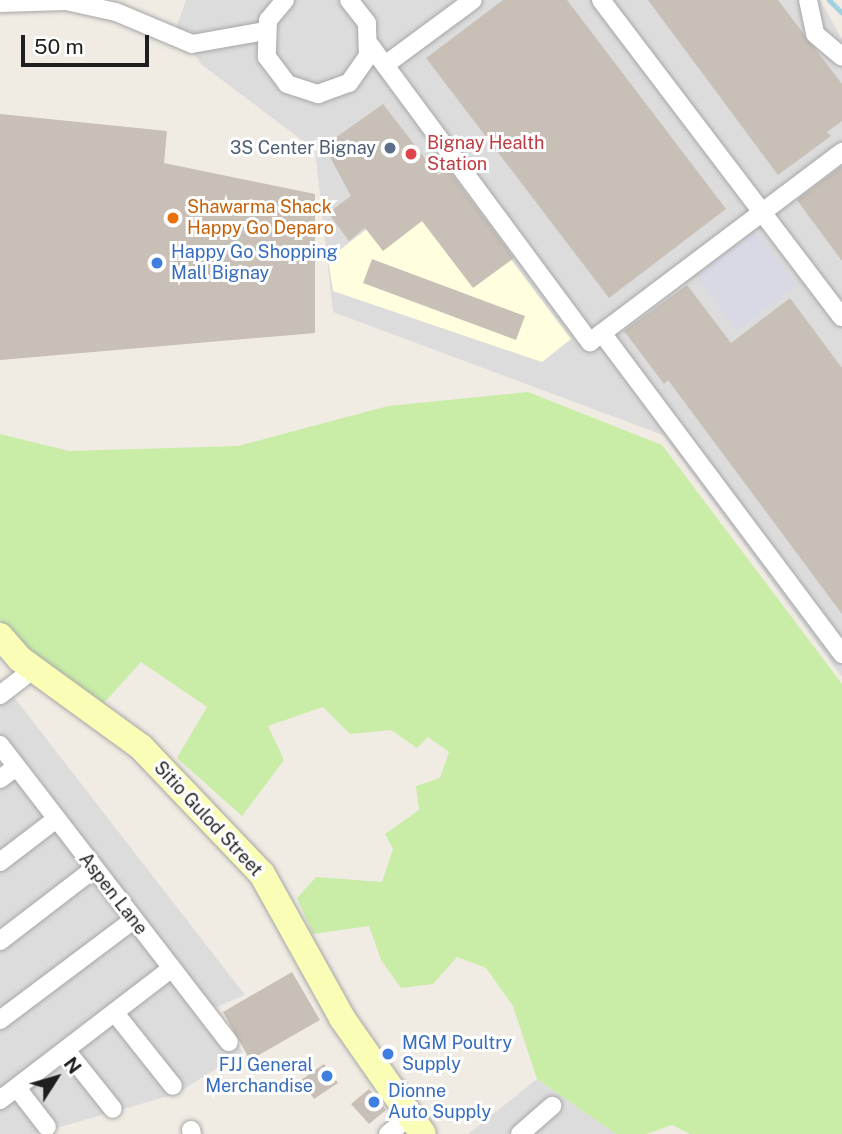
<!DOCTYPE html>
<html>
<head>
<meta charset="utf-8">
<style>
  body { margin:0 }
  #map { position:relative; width:842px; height:1134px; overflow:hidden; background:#f0ece4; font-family:"Public Sans",sans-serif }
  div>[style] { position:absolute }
  .residential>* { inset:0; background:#dddcdc }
  .education>* { inset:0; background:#ffffdf }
  .grass>* { inset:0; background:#c9eda7 }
  .plaza>* { inset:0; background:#d9d9e6 }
  .stream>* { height:5px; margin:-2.5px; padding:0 2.5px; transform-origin:2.5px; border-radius:2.5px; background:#a2d2e0 }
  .building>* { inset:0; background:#c8bfb7 }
  .roads { filter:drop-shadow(0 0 2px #a6a6a6) drop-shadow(0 0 2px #a6a6a6) }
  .street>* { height:18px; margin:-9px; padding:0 9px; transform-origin:9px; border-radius:9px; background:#fff }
  .secondary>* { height:26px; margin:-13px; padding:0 13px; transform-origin:13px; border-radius:13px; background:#f9fdb6 }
  .dots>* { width:19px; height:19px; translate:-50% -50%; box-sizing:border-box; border:4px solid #fff; border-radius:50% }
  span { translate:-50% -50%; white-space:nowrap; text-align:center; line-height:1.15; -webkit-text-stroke:6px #fff; paint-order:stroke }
  .health-label { font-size:18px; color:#be3a42 }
  .left { translate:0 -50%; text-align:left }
  .service-label { font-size:18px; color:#4e5e75 }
  .right { translate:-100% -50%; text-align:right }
  .food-label { font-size:18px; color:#c56008 }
  .shop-label { font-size:18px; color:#366cbe }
  .street-label { font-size:18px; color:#1f1f1f }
  .north { position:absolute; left:21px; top:1043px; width:70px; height:70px; -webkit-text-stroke:5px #fff; paint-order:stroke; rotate:53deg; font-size:19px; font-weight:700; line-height:28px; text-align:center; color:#1f1f1f }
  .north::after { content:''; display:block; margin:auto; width:24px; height:32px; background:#1f1f1f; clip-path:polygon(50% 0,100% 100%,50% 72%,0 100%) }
  .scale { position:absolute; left:21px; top:35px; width:128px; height:32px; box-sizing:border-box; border:4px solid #1f1f1f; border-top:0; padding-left:9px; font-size:21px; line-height:24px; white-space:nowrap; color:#1f1f1f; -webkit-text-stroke:5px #fff; paint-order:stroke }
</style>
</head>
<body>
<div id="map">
  <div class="residential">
    <i style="clip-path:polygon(186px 0,820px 0,842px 39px,842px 677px,663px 435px,333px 312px,315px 150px,202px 65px,176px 28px)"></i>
    <i style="clip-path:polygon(0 679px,245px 995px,212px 1009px,243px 1052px,176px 1094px,35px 1134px,0 1134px)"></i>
    <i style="clip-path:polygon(537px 1079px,616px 1134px,468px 1134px)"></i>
  </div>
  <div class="education">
    <i style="clip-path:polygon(444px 170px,571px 339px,542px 362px,333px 291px,328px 259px)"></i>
  </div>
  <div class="grass">
    <i style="clip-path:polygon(528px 392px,662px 445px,842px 684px,842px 1134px,690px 1134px,672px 1125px,646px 1134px,616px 1134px,537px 1079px,513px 1006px,486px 968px,457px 957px,433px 984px,401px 988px,381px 960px,369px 926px,313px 934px,297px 898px,316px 877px,382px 882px,393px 849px,385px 834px,419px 810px,416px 786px,440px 778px,449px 752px,428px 737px,417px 748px,391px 730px,350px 734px,323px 707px,268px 726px,284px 760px,242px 816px,177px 758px,207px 707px,141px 662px,104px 703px,7px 633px,0 619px,0 434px,69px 451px,238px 446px,388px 406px)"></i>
  </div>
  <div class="plaza">
    <i style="clip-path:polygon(756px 231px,797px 285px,737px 330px,696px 276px)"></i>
  </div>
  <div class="stream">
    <i style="left:829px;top:0;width:18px;rotate:45deg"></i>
  </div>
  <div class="building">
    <i style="clip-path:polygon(503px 0,567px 0,726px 209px,609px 298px,426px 58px)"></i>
    <i style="clip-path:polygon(648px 0,778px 0,842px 84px,842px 121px,827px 132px,831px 136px,778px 175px)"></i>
    <i style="clip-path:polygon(383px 104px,438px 175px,447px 168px,514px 258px,473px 288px,422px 221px,383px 251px,365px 228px,349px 241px,328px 213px,351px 196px,324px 146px)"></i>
    <i style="clip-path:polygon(0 114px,167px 131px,164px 163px,315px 194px,315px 333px,0 360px)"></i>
    <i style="clip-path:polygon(842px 166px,842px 261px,797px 200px)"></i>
    <i style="clip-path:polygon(372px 259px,525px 316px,516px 340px,363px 283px)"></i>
    <i style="clip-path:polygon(687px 285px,731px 343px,790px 298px,842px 368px,842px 614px,668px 380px,664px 384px,624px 331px)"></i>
    <i style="clip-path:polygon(292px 972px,320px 1020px,250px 1060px,223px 1012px)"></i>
    <i style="clip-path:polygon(324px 1064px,338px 1083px,314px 1099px,301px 1080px)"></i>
    <i style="clip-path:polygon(369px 1089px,386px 1110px,369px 1124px,351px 1104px)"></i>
  </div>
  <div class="roads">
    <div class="street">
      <i style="left:285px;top:0;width:26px;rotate:130deg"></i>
      <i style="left:268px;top:20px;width:37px;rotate:92deg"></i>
      <i style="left:267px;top:57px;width:34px;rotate:53deg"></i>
      <i style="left:287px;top:84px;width:33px;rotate:18deg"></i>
      <i style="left:318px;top:94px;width:33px;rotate:-20deg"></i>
      <i style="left:349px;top:83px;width:33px;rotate:-55deg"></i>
      <i style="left:368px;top:56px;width:33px;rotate:-92deg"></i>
      <i style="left:367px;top:23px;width:29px;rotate:-128deg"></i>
      <i style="left:601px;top:0;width:398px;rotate:52.8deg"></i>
      <i style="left:808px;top:0;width:35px;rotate:78deg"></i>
      <i style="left:815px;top:34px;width:35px;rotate:40deg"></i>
      <i style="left:0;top:3px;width:66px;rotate:-1.7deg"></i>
      <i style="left:66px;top:1px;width:51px;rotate:12.4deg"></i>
      <i style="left:116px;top:12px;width:82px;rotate:22.8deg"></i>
      <i style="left:192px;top:44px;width:75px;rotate:-10deg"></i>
      <i style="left:370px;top:45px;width:370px;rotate:53.5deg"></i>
      <i style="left:590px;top:342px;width:316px;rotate:-37deg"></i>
      <i style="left:385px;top:65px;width:109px;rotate:-36.5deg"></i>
      <i style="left:602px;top:333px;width:401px;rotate:53.2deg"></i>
      <i style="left:0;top:695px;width:44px;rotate:-37.6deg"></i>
      <i style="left:0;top:745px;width:375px;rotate:52.4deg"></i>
      <i style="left:0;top:779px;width:20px;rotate:-37deg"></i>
      <i style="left:0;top:862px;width:69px;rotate:-37.4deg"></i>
      <i style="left:0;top:941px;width:118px;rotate:-37.5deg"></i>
      <i style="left:115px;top:1013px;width:93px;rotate:51.5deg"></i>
      <i style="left:0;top:1020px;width:166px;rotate:-36.9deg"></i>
      <i style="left:66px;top:1050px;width:75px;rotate:51.5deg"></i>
      <i style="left:17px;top:1088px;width:49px;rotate:52.4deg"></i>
      <i style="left:0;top:1100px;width:215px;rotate:-37.5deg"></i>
      <i style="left:191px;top:1130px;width:4px;rotate:76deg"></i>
      <i style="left:388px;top:1134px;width:27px;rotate:-39deg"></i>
      <i style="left:520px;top:1134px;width:43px;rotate:-41.2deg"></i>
    </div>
    <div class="secondary">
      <i style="left:0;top:636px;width:30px;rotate:49deg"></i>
      <i style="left:20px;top:659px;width:150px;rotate:36deg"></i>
      <i style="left:141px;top:747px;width:175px;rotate:46.4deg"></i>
      <i style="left:262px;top:874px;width:165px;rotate:60.9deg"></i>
      <i style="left:342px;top:1018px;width:141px;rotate:55.1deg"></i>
    </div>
  </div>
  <div class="dots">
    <i style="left:390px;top:148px;background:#5c6f8a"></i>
    <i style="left:411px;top:154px;background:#e0444e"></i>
    <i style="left:173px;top:218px;background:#e8710a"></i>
    <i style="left:157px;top:263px;background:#3f7fe0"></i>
    <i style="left:388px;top:1054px;background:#3f7fe0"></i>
    <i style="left:327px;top:1076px;background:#3f7fe0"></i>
    <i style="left:374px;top:1102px;background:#3f7fe0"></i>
  </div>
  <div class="health-label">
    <span class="left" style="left:427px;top:154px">Bignay Health<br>Station</span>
  </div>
  <div class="service-label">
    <span class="right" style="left:376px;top:148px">3S Center Bignay</span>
  </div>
  <div class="food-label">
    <span class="left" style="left:187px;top:218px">Shawarma Shack<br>Happy Go Deparo</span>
  </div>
  <div class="shop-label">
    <span class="left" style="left:171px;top:263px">Happy Go Shopping<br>Mall Bignay</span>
    <span class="left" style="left:402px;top:1054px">MGM Poultry<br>Supply</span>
    <span class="right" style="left:313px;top:1076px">FJJ General<br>Merchandise</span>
    <span class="left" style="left:388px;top:1102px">Dionne<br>Auto Supply</span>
  </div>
  <div class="street-label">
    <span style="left:208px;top:819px;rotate:47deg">Sitio Gulod Street</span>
    <span style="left:113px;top:894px;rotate:52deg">Aspen Lane</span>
  </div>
  <div class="north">N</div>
  <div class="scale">50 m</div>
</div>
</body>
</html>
